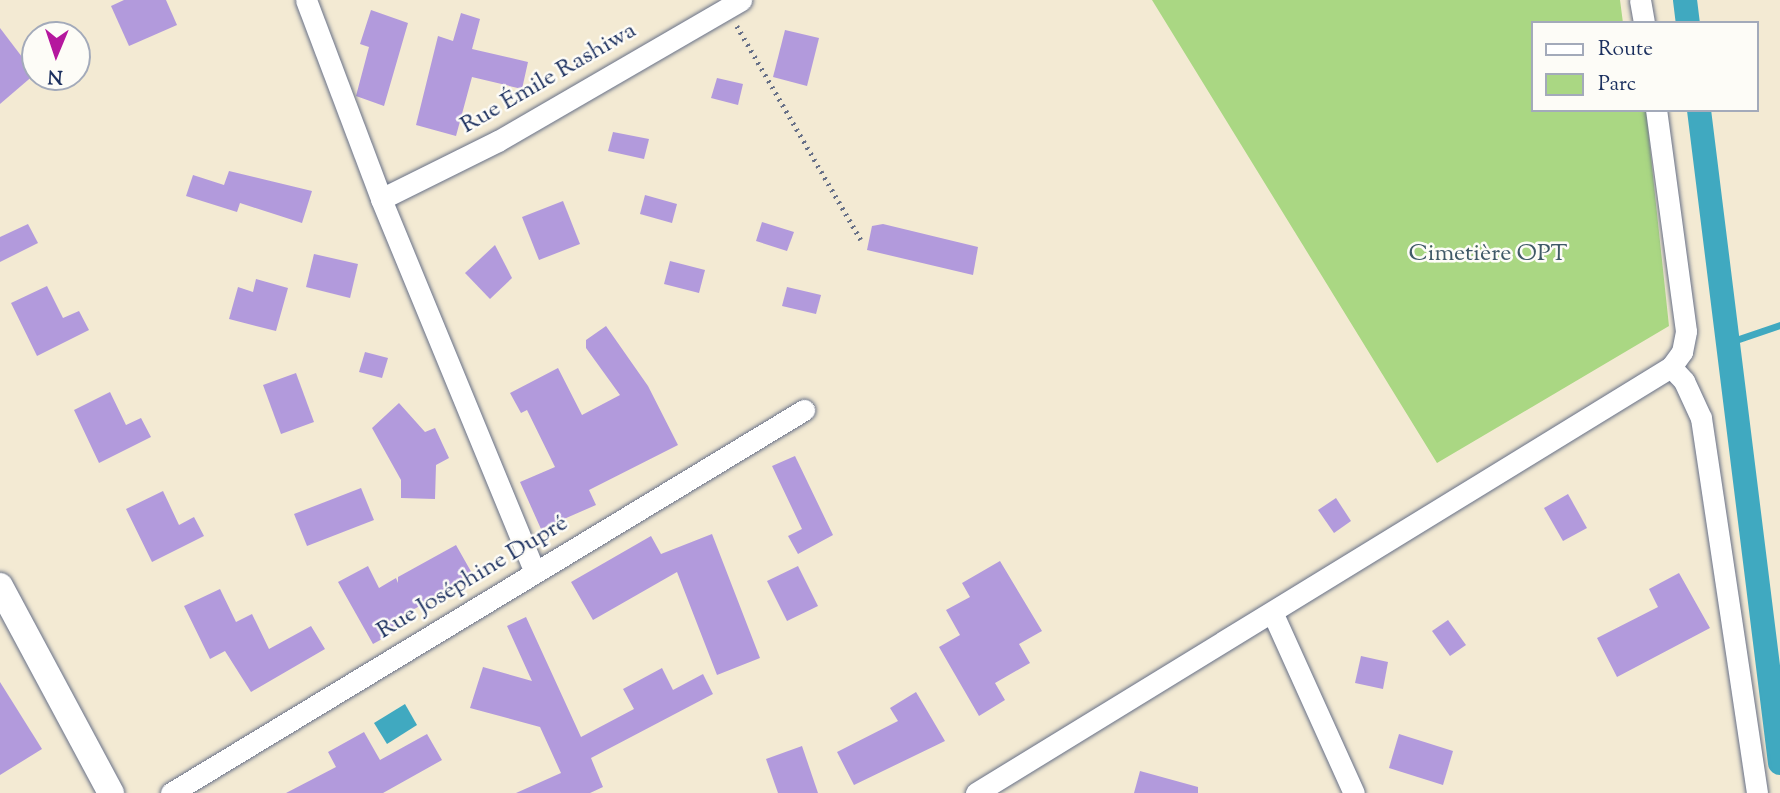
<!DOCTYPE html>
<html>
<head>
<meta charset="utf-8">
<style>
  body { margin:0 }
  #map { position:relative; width:1780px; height:793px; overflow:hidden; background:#f3ead3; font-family:"Sorts Mill Goudy",serif }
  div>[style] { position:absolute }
  .green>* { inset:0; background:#aad783 }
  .water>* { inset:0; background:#40a9c0 }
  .stream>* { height:7px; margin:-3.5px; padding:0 3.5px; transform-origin:3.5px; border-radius:3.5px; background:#40a9c0 }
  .canal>* { height:24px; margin:-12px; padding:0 12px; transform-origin:12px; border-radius:12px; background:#40a9c0 }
  .building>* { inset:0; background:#b29adc }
  .path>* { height:4.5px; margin-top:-2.25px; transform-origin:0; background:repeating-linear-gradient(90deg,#677087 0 2px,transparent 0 7px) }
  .roads { filter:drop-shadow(0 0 2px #677087) drop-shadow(0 0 2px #677087) }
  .minor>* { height:21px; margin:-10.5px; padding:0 10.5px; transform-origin:10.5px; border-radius:10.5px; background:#fff }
  .tertiary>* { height:26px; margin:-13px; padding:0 13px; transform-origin:13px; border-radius:13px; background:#fff }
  span { translate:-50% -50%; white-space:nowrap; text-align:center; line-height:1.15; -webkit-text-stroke:5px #fdfcf7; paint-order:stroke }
  .street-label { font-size:24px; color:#1b2f5e }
  .park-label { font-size:24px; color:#3f5967 }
  .legend { position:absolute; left:1531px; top:21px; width:228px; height:91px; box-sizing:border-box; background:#fdfcf7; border:2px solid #a3aaba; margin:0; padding:9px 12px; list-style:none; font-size:21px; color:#1b2f5e }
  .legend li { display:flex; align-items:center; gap:14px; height:35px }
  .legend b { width:35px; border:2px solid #a3aaba }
  .north { position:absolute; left:21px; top:21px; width:70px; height:70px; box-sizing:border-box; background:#fdfcf7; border:2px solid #a3aaba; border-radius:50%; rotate:182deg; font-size:19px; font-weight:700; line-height:28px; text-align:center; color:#1b2f5e }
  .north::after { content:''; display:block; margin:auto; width:24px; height:32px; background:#b5179e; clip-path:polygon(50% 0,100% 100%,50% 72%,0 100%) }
</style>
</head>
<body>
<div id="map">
  <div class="green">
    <i style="clip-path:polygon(1152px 0,1620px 0,1623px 23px,1533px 23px,1533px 110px,1646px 110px,1669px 326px,1437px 463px)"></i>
  </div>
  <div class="water">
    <i style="clip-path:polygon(405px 704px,417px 725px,387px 744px,374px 723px)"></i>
  </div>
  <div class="stream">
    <i style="left:1727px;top:343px;width:56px;rotate:-18.8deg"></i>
  </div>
  <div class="canal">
    <i style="left:1685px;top:0;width:23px;rotate:83deg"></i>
    <i style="left:1699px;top:110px;width:658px;rotate:82.93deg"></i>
  </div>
  <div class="building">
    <i style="clip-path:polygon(124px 0,166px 0,177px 25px,129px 46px,111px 6px)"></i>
    <i style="clip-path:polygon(371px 10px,408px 23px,384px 106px,356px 96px,369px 47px,360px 44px)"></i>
    <i style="clip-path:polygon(461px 13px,480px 19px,472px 49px,528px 62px,522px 89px,472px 77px,456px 136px,416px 125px,438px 36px,453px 41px)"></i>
    <i style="clip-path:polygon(0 28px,35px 74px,0 104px)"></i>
    <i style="clip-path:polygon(785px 30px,819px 38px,807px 86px,773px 77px)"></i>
    <i style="clip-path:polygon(717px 78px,743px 84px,738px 105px,711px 98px)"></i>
    <i style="clip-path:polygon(613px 132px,649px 139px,644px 159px,608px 151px)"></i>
    <i style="clip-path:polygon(229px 171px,312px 191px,302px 223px,240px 203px,237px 212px,186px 196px,193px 175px,224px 185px)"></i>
    <i style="clip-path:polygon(645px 195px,677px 204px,672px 223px,640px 214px)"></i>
    <i style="clip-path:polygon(563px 201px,580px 244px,539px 260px,522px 217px)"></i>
    <i style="clip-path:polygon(762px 222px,794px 232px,787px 251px,756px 241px)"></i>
    <i style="clip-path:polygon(28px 224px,38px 243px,0 262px,0 237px)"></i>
    <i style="clip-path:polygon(883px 224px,978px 247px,973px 275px,867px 250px,872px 226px)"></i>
    <i style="clip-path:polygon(495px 245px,512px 278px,490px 299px,465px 273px)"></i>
    <i style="clip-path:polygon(314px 254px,358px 264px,350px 298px,306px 287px)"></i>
    <i style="clip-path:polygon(670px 261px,705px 270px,699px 293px,664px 284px)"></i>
    <i style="clip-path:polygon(256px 279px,288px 288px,276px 331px,229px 319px,238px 287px,253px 292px)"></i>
    <i style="clip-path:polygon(47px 286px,63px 318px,79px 311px,89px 330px,37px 356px,11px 303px)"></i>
    <i style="clip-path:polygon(787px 287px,821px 295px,816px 314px,782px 306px)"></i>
    <i style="clip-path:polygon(606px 326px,648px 386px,678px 445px,589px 490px,596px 505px,541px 529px,520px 482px,555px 467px,527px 410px,521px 413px,510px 393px,558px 368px,582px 415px,620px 395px,586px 348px,586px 340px)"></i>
    <i style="clip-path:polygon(365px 352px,388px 358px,382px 378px,359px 372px)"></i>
    <i style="clip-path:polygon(296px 373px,314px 422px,281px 434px,263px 385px)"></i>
    <i style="clip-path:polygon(110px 392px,126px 425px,141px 418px,151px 437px,99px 463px,74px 410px)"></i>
    <i style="clip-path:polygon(399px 403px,425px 432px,435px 428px,449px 458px,436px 465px,435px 499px,401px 498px,401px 480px,372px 428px)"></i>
    <i style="clip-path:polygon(795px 456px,833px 535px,798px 554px,788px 536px,802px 529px,772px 466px)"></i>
    <i style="clip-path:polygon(361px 488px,374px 520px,307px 546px,294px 514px)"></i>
    <i style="clip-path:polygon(163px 491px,179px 525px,194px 517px,204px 536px,152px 562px,126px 509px)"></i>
    <i style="clip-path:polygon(1568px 494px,1587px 528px,1563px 541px,1544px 508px)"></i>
    <i style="clip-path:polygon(1336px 498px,1351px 521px,1334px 533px,1318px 510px)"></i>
    <i style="clip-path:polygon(712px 534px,760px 658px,717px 675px,677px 572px,593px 620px,571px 582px,651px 536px,661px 554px)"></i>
    <i style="clip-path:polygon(456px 545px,473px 575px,397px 619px,402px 628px,373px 644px,338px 582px,368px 566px,379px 588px,396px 578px,398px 583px,398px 577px)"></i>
    <i style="clip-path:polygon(1000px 561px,1042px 631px,1019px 644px,1030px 663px,995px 683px,1005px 700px,979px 716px,939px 647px,960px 635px,946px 610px,970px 597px,962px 583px)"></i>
    <i style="clip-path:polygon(798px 566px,818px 606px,787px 621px,767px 581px)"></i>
    <i style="clip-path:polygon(1679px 573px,1710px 628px,1617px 677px,1597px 638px,1658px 607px,1649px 589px)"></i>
    <i style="clip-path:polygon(220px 589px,236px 622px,252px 614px,269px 649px,311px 626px,325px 649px,251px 692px,225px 651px,210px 659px,184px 606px)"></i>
    <i style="clip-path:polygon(526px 617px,581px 737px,634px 709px,623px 689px,662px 668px,673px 690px,703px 674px,713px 694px,591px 758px,603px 787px,590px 793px,516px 793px,561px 773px,540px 727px,470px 708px,483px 667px,532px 681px,507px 626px)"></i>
    <i style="clip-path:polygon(1448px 620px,1466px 645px,1450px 656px,1432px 631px)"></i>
    <i style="clip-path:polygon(1361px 656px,1388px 662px,1383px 689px,1355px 683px)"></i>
    <i style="clip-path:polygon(0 682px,42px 749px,0 775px)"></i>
    <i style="clip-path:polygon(916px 692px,945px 741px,854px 785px,837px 752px,898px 721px,890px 708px)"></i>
    <i style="clip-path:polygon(364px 732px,380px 760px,427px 734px,442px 760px,383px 793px,286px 793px,336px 767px,328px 752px)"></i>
    <i style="clip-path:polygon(1399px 734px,1453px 751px,1443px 785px,1389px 768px)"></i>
    <i style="clip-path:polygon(802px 746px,818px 793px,778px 793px,766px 759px)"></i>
    <i style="clip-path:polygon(1140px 771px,1198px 787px,1198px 793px,1134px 793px)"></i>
  </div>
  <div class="path">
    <i style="left:737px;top:26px;width:247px;rotate:59.9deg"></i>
  </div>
  <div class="roads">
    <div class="minor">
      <i style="left:306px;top:0;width:213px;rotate:69.3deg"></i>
      <i style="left:381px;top:199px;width:401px;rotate:67.6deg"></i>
      <i style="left:1640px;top:0;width:23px;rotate:80deg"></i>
      <i style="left:381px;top:199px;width:131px;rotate:-26.4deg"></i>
      <i style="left:498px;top:141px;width:281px;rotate:-30.1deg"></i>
      <i style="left:1671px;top:367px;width:19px;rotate:47deg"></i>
      <i style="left:1684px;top:381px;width:41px;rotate:65.3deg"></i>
      <i style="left:1701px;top:418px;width:379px;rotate:81.5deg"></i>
      <i style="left:1273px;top:614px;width:196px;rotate:65.7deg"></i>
      <i style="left:171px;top:793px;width:740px;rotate:-31.18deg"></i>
      <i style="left:976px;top:793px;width:815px;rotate:-31.51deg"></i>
      <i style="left:1671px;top:367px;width:19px;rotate:-54deg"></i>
      <i style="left:1682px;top:352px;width:21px;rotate:-79deg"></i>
      <i style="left:1686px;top:331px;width:223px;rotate:-97.7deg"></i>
    </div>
    <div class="tertiary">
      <i style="left:0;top:586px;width:235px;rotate:61.8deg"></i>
    </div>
  </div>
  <div class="street-label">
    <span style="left:549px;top:79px;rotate:-30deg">Rue Émile Rashiwa</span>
    <span style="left:473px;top:578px;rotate:-31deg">Rue Joséphine Dupré</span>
  </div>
  <div class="park-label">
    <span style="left:1488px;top:255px">Cimetière OPT</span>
  </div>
  <ul class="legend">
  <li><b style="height:9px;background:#fff"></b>Route</li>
  <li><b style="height:19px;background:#aad783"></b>Parc</li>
  </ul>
  <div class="north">N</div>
</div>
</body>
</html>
